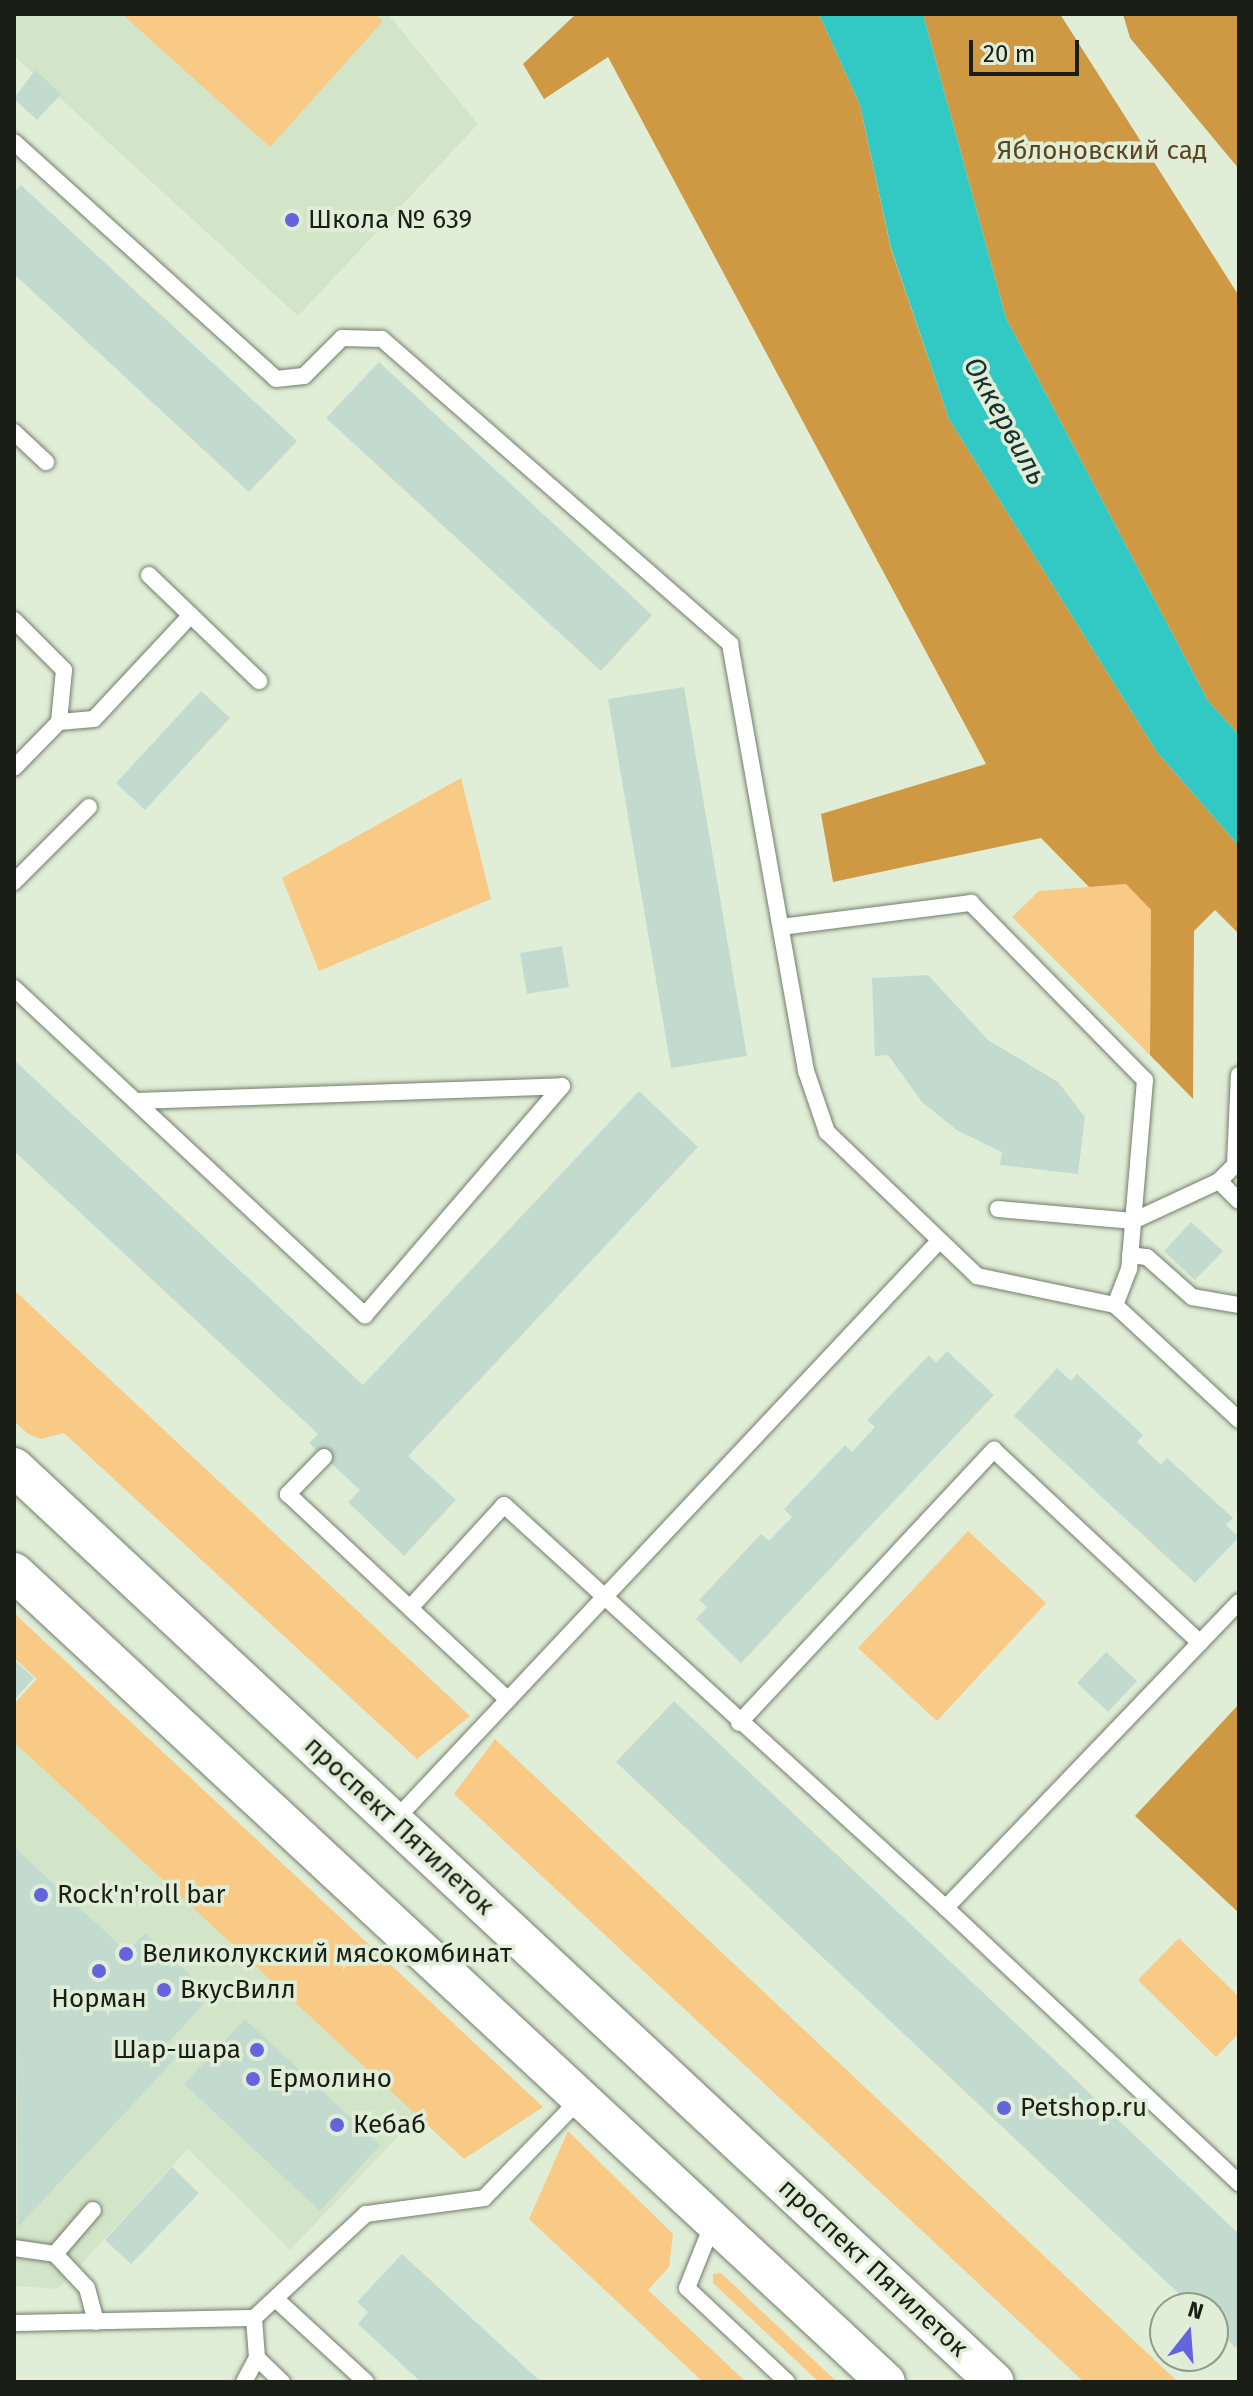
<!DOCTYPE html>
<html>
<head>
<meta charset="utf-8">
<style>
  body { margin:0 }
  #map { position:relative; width:1253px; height:2396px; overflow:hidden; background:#e0eed8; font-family:"Fira Sans",sans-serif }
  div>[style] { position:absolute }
  .built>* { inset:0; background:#d3e5c8 }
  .green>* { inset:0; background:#f9c986 }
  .forest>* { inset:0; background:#cf9843 }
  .water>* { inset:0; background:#32c9c5 }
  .building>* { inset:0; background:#c2dbce }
  .roads { filter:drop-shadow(0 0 2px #717e6a) drop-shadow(0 0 2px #717e6a) }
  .service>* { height:16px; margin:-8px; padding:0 8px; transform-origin:8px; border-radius:8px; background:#fff }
  .tertiary>* { height:38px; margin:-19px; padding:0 19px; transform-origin:19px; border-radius:19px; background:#fff }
  .dots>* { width:22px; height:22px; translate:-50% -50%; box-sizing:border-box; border:4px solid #e0eed8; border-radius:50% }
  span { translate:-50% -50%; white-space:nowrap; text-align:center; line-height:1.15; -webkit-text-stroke:7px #e0eed8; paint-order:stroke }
  .park-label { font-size:26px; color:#5c4521 }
  .poi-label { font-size:26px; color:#1a1e17 }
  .left { translate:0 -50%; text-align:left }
  .right { translate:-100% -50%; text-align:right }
  .street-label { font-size:26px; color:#1a1e17 }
  .water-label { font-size:28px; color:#18302f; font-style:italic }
  .frame { position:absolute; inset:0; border:16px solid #1a1e17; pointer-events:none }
  .north { position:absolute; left:1149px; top:2292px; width:80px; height:80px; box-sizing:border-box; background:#e0eed8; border:2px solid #919b8b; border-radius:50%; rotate:17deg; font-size:22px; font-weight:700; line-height:32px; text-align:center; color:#1a1e17 }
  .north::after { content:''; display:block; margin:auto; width:28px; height:36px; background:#6564dd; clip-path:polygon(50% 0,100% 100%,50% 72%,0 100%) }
  .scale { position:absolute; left:969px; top:40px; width:110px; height:36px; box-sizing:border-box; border:4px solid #1a1e17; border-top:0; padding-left:10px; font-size:24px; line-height:28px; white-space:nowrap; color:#1a1e17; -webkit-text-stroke:6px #e0eed8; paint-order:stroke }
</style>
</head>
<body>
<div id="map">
  <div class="built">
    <i style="clip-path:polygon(14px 14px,388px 14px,478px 124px,298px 316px,14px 56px)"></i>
    <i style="clip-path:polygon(14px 1722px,434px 2099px,290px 2250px,188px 2149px,58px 2289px,14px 2286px)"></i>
  </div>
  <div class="green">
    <i style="clip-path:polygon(122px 14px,375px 14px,383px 21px,270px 147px)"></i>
    <i style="clip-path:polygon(461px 778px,491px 899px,319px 971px,282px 878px)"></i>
    <i style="clip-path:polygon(1126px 884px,1151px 910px,1150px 1055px,1012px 917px,1039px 891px)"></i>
    <i style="clip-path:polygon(14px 1290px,470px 1716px,417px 1759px,64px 1433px,41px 1439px,28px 1434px,14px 1421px)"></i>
    <i style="clip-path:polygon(968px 1531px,1046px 1603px,937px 1721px,858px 1648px)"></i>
    <i style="clip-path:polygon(14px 1613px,543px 2107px,464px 2159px,14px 1742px,14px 1704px,37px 1679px,14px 1658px)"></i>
    <i style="clip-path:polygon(495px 1739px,1178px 2382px,1084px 2382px,454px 1794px)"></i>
    <i style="clip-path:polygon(1179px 1938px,1239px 1997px,1239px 2033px,1216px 2057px,1138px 1980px)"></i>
    <i style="clip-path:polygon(568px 2131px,673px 2234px,669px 2267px,648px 2290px,746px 2382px,703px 2382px,529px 2219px)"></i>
    <i style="clip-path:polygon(721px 2273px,837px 2382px,819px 2382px,713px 2283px,713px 2274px)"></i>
  </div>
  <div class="forest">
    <i style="clip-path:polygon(576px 14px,819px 14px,860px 105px,891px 249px,949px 419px,1157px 752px,1239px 846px,1239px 934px,1215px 910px,1194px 931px,1193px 1099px,1150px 1055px,1151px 910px,1126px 884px,1089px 887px,1041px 838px,833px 882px,821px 814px,986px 764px,608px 57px,544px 99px,523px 64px)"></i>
    <i style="clip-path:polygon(923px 14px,1060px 14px,1239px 296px,1239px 735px,1208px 701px,1006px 318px)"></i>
    <i style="clip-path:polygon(1123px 14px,1239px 14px,1239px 169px,1130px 38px)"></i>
    <i style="clip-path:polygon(1239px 1704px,1239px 1913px,1135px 1816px)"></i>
  </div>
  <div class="water">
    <i style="clip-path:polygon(819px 14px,923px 14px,1006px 318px,1208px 701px,1239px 735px,1239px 846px,1157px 752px,949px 419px,891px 248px,860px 105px)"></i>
  </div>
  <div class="building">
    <i style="clip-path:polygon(35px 70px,61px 94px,37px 120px,14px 99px)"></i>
    <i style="clip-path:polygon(21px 185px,297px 441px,249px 492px,14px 274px,14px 192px)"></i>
    <i style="clip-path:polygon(379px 362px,652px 615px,601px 671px,326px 418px)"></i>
    <i style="clip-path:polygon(684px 687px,747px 1056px,671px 1068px,608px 699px)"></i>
    <i style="clip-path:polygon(201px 691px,230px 718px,145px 810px,116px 783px)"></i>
    <i style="clip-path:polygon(562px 946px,569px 987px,527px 994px,520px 953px)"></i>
    <i style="clip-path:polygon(928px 975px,988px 1040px,1058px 1082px,1085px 1117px,1078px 1174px,1000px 1165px,1002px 1152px,958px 1131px,922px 1102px,888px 1055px,875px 1056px,872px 978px)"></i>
    <i style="clip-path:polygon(14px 1060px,363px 1385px,639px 1091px,698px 1147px,408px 1456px,456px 1500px,404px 1556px,348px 1502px,360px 1490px,309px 1443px,318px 1434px,14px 1151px)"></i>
    <i style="clip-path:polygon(1191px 1222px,1223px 1251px,1195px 1280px,1164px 1251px)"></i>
    <i style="clip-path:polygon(947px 1351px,994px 1395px,741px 1663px,696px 1619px,707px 1607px,699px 1600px,761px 1534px,769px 1541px,792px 1517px,784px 1509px,845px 1445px,852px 1452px,875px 1427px,867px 1420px,929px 1355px,936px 1363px)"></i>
    <i style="clip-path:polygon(1057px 1368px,1071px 1381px,1077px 1374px,1143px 1435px,1137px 1442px,1161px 1465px,1167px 1458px,1233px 1518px,1226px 1525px,1239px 1537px,1195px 1583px,1014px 1416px)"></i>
    <i style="clip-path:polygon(1106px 1652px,1137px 1681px,1108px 1712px,1077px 1683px)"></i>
    <i style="clip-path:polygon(14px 1660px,34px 1678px,14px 1700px)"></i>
    <i style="clip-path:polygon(674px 1701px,1239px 2234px,1239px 2351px,1213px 2326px,1213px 2308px,1194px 2308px,616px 1762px)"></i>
    <i style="clip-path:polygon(14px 1847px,127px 1952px,145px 1933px,212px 1995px,164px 2047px,176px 2058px,18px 2227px)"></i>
    <i style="clip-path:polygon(245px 2019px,380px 2145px,320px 2211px,184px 2084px)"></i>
    <i style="clip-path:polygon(172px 2167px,199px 2193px,131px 2264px,105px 2240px)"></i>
    <i style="clip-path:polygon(402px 2254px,541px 2382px,421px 2382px,358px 2324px,368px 2312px,357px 2302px)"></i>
  </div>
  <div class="roads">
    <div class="service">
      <i style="left:14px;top:142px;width:353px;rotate:42.1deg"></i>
      <i style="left:276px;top:379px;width:28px;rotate:-6deg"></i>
      <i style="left:304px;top:376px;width:54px;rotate:-45deg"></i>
      <i style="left:342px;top:338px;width:40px;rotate:1.4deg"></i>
      <i style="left:382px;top:339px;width:463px;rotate:41.2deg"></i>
      <i style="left:730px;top:644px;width:434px;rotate:79.9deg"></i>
      <i style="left:806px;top:1071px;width:65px;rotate:71deg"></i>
      <i style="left:827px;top:1132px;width:208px;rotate:43.8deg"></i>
      <i style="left:977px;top:1276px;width:141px;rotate:11.9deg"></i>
      <i style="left:1115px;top:1305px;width:169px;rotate:42.8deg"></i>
      <i style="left:14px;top:432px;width:44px;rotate:43.2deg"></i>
      <i style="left:149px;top:575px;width:153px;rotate:43.9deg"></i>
      <i style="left:14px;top:620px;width:71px;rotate:45deg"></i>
      <i style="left:64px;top:670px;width:52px;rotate:95.5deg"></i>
      <i style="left:59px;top:722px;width:64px;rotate:134.4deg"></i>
      <i style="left:59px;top:722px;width:35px;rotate:-5deg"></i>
      <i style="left:94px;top:719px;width:142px;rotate:-47deg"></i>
      <i style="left:14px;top:882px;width:106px;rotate:-45deg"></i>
      <i style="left:781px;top:927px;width:192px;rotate:-7.2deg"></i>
      <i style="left:971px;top:903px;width:248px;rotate:45.5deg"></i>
      <i style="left:1145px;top:1080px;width:190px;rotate:94.8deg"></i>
      <i style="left:1129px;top:1269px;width:39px;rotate:111deg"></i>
      <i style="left:14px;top:988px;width:480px;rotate:43deg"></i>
      <i style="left:365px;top:1315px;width:302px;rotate:-49.3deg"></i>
      <i style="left:137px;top:1101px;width:425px;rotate:-2deg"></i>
      <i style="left:1219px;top:1181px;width:28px;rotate:45deg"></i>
      <i style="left:998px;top:1209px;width:136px;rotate:5.1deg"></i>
      <i style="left:1133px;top:1221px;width:95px;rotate:-24.9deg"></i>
      <i style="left:1219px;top:1181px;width:23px;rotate:-45deg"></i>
      <i style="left:1235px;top:1165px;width:90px;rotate:-87.5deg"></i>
      <i style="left:1130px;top:1255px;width:17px;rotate:7deg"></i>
      <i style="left:1147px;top:1257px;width:60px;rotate:41.6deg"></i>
      <i style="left:1192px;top:1297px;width:48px;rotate:9.7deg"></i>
      <i style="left:324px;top:1457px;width:52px;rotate:134.2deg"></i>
      <i style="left:288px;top:1494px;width:301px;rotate:43.1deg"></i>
      <i style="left:1239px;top:1602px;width:424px;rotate:133.8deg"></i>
      <i style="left:946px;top:1908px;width:402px;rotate:43.2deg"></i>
      <i style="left:410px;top:1608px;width:139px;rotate:-47.6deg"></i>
      <i style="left:504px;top:1505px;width:598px;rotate:42.36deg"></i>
      <i style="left:739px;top:1723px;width:374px;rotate:-47deg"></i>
      <i style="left:994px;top:1450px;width:282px;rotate:43.1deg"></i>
      <i style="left:394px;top:1821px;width:796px;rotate:-46.78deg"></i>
      <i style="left:713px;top:2223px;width:70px;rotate:111.8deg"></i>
      <i style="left:687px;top:2288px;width:137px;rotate:43.2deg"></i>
      <i style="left:14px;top:2248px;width:41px;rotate:8.3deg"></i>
      <i style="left:55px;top:2254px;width:47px;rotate:46.7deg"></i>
      <i style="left:87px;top:2288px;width:35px;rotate:75deg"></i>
      <i style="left:55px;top:2254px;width:58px;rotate:-49.2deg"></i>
      <i style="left:279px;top:2302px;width:118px;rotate:42.6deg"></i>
      <i style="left:254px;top:2318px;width:40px;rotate:85.7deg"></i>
      <i style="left:257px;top:2358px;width:35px;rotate:44deg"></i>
      <i style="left:14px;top:2323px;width:240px;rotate:-1.2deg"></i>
      <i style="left:254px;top:2318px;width:153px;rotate:-42.9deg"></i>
      <i style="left:366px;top:2214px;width:119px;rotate:-7.7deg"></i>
      <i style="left:484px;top:2198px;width:138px;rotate:-45.9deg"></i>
      <i style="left:244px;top:2382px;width:27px;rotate:-62deg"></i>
    </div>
    <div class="tertiary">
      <i style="left:14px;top:1467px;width:1341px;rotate:43.01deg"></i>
      <i style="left:14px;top:1572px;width:1190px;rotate:42.89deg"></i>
    </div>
  </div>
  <div class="dots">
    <i style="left:292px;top:220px;background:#6564dd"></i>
    <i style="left:41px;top:1895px;background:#6564dd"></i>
    <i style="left:126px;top:1954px;background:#6564dd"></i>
    <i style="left:99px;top:1971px;background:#6564dd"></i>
    <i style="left:164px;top:1990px;background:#6564dd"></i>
    <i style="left:257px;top:2050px;background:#6564dd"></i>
    <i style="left:253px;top:2079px;background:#6564dd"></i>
    <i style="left:1004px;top:2108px;background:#6564dd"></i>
    <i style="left:337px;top:2125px;background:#6564dd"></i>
  </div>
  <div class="park-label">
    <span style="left:1102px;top:151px">Яблоновский сад</span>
  </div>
  <div class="poi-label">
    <span class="left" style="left:308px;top:220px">Школа № 639</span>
    <span class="left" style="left:57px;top:1895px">Rock'n'roll bar</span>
    <span class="left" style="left:142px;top:1954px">Великолукский мясокомбинат</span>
    <span class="left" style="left:180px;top:1990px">ВкусВилл</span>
    <span style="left:99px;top:1999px">Норман</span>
    <span class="right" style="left:241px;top:2050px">Шар-шара</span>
    <span class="left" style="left:269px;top:2079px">Ермолино</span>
    <span class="left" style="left:1020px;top:2108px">Petshop.ru</span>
    <span class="left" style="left:353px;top:2125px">Кебаб</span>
  </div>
  <div class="street-label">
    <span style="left:399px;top:1826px;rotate:43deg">проспект Пятилеток</span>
    <span style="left:873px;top:2268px;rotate:43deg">проспект Пятилеток</span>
  </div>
  <div class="water-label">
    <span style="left:1005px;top:421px;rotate:61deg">Оккервиль</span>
  </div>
  <div class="frame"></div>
  <div class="north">N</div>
  <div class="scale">20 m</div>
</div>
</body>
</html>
